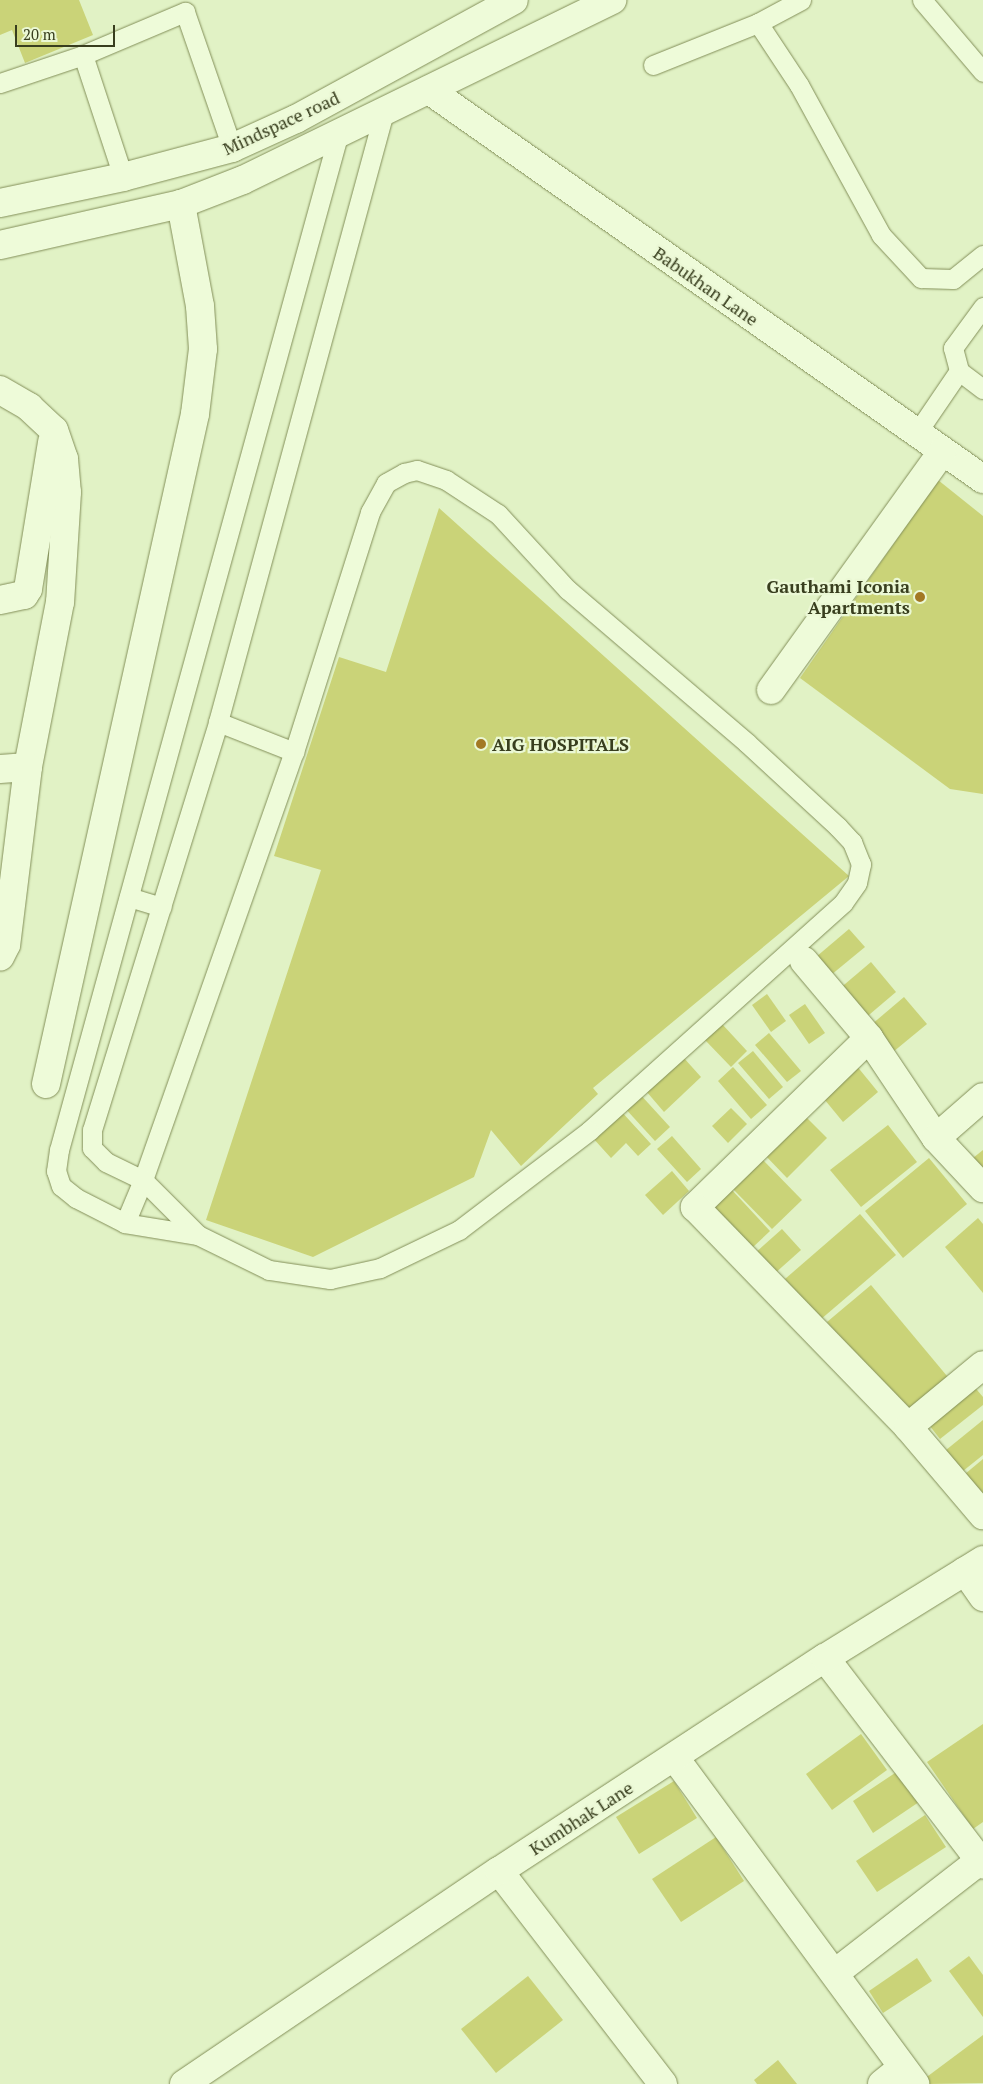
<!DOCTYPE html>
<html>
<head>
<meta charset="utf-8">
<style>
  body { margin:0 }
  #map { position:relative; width:983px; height:2084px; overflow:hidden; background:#e1f2c5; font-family:"PT Serif",serif }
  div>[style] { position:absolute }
  .building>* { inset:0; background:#cad378 }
  .roads { filter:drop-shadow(0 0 1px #838f59) drop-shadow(0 0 1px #838f59) }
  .service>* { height:19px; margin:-9.5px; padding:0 9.5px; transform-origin:9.5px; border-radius:9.5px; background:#eefbd9 }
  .minor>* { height:28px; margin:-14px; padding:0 14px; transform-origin:14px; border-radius:14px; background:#eefbd9 }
  .secondary>* { height:28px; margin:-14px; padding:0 14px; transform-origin:14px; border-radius:14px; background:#eefbd9 }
  .dots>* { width:14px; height:14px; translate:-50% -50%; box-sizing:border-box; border:2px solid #ebf8d5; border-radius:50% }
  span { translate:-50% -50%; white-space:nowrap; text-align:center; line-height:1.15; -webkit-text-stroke:4.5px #ebf8d5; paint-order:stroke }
  .street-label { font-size:18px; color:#383e1e }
  .poi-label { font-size:18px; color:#383e1e; font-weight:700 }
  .right { translate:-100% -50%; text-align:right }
  .left { translate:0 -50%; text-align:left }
  .scale { position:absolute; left:15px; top:25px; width:100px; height:22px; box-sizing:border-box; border:2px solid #383e1e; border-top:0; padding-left:6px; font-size:15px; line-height:18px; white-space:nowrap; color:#383e1e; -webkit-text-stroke:4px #ebf8d5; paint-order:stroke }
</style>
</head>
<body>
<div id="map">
  <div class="building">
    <i style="clip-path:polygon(0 0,79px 0,93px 35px,25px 63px,12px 30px,0 35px)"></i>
    <i style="clip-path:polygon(938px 480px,983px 516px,983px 794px,950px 789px,800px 678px)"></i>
    <i style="clip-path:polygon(439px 508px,849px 876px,593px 1088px,598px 1094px,521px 1166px,491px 1130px,474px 1177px,313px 1257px,206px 1220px,321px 870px,274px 856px,339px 657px,386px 672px)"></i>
    <i style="clip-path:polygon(849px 929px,865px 947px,831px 975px,816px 957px)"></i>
    <i style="clip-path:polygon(871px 962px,896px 992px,863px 1020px,838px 990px)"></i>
    <i style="clip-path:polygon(767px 994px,786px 1021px,771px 1032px,752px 1005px)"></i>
    <i style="clip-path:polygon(904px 997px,927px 1024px,893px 1052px,871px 1025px)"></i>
    <i style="clip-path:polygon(805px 1004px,825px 1033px,809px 1044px,789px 1015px)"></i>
    <i style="clip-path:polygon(722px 1024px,747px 1051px,731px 1067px,705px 1040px)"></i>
    <i style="clip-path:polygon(769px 1033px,801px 1071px,787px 1082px,755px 1045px)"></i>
    <i style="clip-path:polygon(753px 1051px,783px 1087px,769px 1099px,738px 1063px)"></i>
    <i style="clip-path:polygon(683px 1057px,701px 1077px,664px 1112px,646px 1091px)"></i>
    <i style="clip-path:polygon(856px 1065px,878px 1092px,843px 1122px,820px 1094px)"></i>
    <i style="clip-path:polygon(733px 1067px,767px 1105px,751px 1119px,718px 1081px)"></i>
    <i style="clip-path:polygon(638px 1092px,670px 1127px,655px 1141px,623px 1106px)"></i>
    <i style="clip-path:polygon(731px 1108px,747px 1124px,728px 1143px,712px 1126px)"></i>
    <i style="clip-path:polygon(620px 1110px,651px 1144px,638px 1156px,626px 1143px,611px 1158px,592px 1137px)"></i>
    <i style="clip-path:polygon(801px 1112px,827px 1138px,787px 1178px,762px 1152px)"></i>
    <i style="clip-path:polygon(888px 1125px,917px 1162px,861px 1207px,830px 1170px)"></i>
    <i style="clip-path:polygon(672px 1136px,701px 1169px,687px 1182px,657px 1149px)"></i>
    <i style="clip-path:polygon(983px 1150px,983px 1180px,968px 1162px)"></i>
    <i style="clip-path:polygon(929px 1158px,967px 1204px,903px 1258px,865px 1211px)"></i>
    <i style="clip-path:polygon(762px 1159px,802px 1200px,772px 1229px,732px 1188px)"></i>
    <i style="clip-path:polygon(672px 1171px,689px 1191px,663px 1215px,645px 1195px)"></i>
    <i style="clip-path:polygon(731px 1189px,770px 1231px,751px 1249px,712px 1208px)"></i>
    <i style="clip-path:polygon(860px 1214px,896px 1255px,820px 1320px,785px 1279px)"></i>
    <i style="clip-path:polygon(978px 1218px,983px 1224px,983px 1293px,945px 1247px)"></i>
    <i style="clip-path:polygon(782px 1229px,801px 1250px,773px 1275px,754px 1254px)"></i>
    <i style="clip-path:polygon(871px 1285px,952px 1382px,908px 1419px,827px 1322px)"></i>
    <i style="clip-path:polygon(972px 1384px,983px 1397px,983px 1405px,940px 1439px,926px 1421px)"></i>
    <i style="clip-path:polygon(983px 1420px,983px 1455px,963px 1471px,946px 1450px)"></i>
    <i style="clip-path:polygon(983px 1459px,983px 1495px,965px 1474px)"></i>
    <i style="clip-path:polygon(983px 1724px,983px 1822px,973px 1829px,927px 1762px)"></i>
    <i style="clip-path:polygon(861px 1734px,887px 1770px,832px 1810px,806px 1774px)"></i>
    <i style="clip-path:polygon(898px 1771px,919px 1802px,873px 1833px,853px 1801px)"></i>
    <i style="clip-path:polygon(674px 1781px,697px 1818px,639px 1854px,616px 1817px)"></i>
    <i style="clip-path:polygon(925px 1815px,946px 1847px,877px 1892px,856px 1861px)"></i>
    <i style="clip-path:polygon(716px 1837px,744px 1881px,681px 1922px,652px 1879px)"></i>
    <i style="clip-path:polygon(969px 1956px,983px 1975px,983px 2017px,949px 1971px)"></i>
    <i style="clip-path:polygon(917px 1958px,932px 1981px,883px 2013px,869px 1991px)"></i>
    <i style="clip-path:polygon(528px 1976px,563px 2020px,496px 2073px,461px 2029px)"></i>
    <i style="clip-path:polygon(983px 2035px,983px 2083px,928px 2084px,924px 2079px)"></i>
    <i style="clip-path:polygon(778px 2060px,797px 2084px,757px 2084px,754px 2080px)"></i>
  </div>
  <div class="roads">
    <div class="service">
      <i style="left:801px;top:0;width:49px;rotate:151.9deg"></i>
      <i style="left:758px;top:23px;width:74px;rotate:56.5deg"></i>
      <i style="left:799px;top:85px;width:171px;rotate:61.3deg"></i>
      <i style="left:881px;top:235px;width:59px;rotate:47.1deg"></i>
      <i style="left:921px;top:278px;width:32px;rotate:2deg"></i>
      <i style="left:953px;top:279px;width:38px;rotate:-39deg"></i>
      <i style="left:922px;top:0;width:94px;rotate:49.7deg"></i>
      <i style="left:83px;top:55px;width:128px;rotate:71.8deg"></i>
      <i style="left:653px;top:65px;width:113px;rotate:-21.8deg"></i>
      <i style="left:0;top:83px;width:88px;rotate:-18.6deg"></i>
      <i style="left:83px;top:55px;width:111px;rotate:-22.9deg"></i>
      <i style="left:185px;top:12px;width:144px;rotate:70.9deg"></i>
      <i style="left:983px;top:307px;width:51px;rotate:126.2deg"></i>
      <i style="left:953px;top:348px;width:24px;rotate:75deg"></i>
      <i style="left:959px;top:371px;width:30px;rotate:37deg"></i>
      <i style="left:916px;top:434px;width:76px;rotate:-55.7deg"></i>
      <i style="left:218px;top:722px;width:82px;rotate:21.5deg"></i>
      <i style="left:129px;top:897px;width:34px;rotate:17deg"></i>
      <i style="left:125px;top:1223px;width:47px;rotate:-67.3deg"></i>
      <i style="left:143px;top:1180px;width:454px;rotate:-70.6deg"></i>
      <i style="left:294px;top:752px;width:252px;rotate:-72.4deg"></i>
      <i style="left:370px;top:512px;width:33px;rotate:-61deg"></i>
      <i style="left:386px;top:483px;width:21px;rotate:-29deg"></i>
      <i style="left:404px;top:473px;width:13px;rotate:-13deg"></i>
      <i style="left:417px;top:470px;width:31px;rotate:19deg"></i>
      <i style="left:446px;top:480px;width:62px;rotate:33.2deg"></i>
      <i style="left:498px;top:514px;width:103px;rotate:47.4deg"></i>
      <i style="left:568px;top:590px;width:235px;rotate:40.5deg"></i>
      <i style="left:747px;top:743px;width:124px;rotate:42.7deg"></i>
      <i style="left:838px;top:827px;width:21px;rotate:47deg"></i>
      <i style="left:852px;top:842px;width:24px;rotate:68deg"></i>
      <i style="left:861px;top:864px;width:19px;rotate:102deg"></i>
      <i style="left:857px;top:883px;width:24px;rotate:125deg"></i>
      <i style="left:843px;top:903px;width:341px;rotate:138.1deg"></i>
      <i style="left:589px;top:1131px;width:163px;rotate:142.7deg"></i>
      <i style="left:459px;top:1230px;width:88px;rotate:154.3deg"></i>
      <i style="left:380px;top:1268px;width:51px;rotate:167.6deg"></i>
      <i style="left:330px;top:1279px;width:62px;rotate:-171.6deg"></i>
      <i style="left:269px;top:1270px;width:79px;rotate:-153.8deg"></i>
      <i style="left:198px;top:1235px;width:78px;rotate:-135deg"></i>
      <i style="left:143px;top:1180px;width:41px;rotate:-154.1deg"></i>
      <i style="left:106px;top:1162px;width:20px;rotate:-135deg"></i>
      <i style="left:92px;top:1148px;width:18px;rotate:-90deg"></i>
      <i style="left:92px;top:1130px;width:427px;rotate:-72.8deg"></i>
      <i style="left:218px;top:722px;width:632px;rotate:-74.78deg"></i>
      <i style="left:198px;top:1235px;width:74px;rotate:-170.7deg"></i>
      <i style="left:125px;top:1223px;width:55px;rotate:-153deg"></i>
      <i style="left:76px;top:1198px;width:19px;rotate:-141deg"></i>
      <i style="left:61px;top:1186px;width:16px;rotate:-108deg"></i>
      <i style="left:56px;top:1171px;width:21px;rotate:-82deg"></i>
      <i style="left:59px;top:1150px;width:1052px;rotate:-74.62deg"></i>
    </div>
    <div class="minor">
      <i style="left:429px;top:90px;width:677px;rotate:35.08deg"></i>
      <i style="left:0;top:390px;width:34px;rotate:30deg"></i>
      <i style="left:29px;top:407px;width:34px;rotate:43deg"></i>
      <i style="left:54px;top:430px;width:31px;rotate:71deg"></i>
      <i style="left:64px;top:459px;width:33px;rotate:85deg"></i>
      <i style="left:67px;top:492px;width:110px;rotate:93.6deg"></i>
      <i style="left:60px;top:602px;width:168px;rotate:101deg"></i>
      <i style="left:28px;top:767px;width:179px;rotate:97deg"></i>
      <i style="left:6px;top:945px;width:13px;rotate:117deg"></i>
      <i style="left:0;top:600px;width:25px;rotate:-12deg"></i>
      <i style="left:24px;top:595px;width:7px;rotate:-56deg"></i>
      <i style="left:28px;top:589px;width:149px;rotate:-80.7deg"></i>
      <i style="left:771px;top:690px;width:293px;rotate:-54.3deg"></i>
      <i style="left:0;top:769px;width:28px;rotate:-4deg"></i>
      <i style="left:804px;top:961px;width:101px;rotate:49.8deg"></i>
      <i style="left:869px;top:1038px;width:120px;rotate:56.2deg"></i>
      <i style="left:936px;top:1138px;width:69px;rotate:46.8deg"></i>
      <i style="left:869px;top:1038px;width:243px;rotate:135.8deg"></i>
      <i style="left:695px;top:1207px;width:306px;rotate:45.9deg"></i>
      <i style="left:908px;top:1427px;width:116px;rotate:49.6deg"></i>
      <i style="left:46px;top:1084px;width:686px;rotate:-77.46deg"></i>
      <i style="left:195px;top:414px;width:65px;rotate:-83deg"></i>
      <i style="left:203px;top:349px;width:43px;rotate:-94deg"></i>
      <i style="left:200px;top:306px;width:104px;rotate:-100.6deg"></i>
      <i style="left:936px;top:1138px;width:62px;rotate:-41.1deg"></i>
      <i style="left:908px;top:1427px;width:97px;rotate:-39.6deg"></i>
      <i style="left:965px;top:1571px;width:32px;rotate:55deg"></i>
      <i style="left:825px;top:1658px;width:260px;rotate:52.6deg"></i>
      <i style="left:675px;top:1758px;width:405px;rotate:53.6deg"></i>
      <i style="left:499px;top:1871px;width:269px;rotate:52.4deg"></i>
      <i style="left:835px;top:1973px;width:187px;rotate:-37.8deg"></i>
      <i style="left:184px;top:2084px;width:380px;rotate:-34.1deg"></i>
      <i style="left:499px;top:1871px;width:389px;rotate:-33.2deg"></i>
      <i style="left:825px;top:1658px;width:186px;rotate:-31.8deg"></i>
      <i style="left:882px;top:2084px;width:26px;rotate:-39deg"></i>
    </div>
    <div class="secondary">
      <i style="left:0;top:203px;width:126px;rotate:-11.9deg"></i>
      <i style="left:123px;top:177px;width:113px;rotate:-14.9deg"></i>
      <i style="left:232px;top:148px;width:70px;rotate:-24.4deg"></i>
      <i style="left:296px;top:119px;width:248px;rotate:-28.6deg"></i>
      <i style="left:0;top:245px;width:186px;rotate:-12.8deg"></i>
      <i style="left:181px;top:204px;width:66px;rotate:-21.2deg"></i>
      <i style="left:243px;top:180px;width:411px;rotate:-26deg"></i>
    </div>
  </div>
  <div class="dots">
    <i style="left:920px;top:597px;background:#a37924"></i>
    <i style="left:481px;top:744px;background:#a37924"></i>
  </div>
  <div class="street-label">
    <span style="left:281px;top:123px;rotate:-25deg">Mindspace road</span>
    <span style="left:706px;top:286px;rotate:35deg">Babukhan Lane</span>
    <span style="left:581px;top:1818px;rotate:-33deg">Kumbhak Lane</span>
  </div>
  <div class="poi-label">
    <span class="right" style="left:910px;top:597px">Gauthami Iconia<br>Apartments</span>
    <span class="left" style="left:492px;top:744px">AIG HOSPITALS</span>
  </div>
  <div class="scale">20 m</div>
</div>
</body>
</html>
